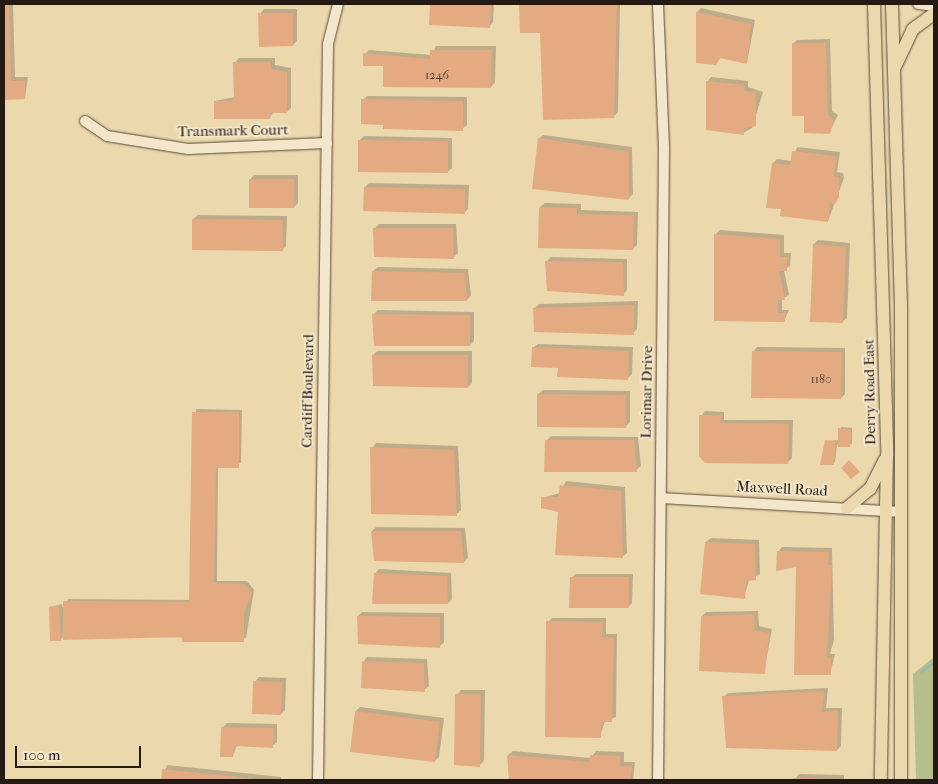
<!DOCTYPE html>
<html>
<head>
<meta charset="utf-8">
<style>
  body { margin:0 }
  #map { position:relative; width:938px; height:784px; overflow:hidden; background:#ecd8ad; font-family:"IM FELL French Canon",serif }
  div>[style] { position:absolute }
  .green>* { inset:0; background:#b5bf8c }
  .shadow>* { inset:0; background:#0003 }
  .stream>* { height:2.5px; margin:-1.25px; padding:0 1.25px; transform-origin:1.25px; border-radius:1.25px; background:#99baa7 }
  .building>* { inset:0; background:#e4ab83 }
  .roads { filter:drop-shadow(0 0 1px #564a3a) drop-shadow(0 0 1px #564a3a) }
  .minor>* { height:10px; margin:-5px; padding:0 5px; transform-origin:5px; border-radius:5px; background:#f3e6ca }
  .major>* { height:12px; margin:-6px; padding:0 6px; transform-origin:6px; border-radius:6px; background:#ecd8ad }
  span { translate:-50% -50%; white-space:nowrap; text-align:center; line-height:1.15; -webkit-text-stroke:4px #f3e6ca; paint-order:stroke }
  .number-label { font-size:12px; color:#543e2f }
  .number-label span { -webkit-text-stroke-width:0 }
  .street-label { font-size:15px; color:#241a13 }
  .frame { position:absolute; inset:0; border:5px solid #241a13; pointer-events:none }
  .scale { position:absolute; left:15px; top:746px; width:126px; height:22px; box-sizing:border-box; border:2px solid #241a13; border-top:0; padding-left:6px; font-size:15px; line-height:18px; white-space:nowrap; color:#241a13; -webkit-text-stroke:4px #f3e6ca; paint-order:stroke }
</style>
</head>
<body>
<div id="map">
  <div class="green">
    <i style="clip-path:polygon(934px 657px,934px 780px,916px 780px,913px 674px)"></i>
  </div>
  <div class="shadow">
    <i style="clip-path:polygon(4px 4px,13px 4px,15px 77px,28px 77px,25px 98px,4px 99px)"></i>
    <i style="clip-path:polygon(431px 4px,494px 4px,493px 22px,489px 27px,430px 24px)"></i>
    <i style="clip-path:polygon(520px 4px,620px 4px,618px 112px,613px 117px,541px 31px,521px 32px)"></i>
    <i style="clip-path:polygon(701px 8px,755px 20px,747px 63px,721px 57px,715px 64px,697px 12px)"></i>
    <i style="clip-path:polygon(264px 9px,297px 9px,297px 41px,293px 45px,260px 14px)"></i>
    <i style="clip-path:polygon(830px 39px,832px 111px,838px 115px,829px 133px,805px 114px,793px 44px,797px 40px)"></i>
    <i style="clip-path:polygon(436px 46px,496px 46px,495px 82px,491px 87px,385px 65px,365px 54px,369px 50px,432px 55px)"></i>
    <i style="clip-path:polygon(239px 58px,275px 58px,275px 65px,291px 68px,291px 108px,287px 112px,274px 112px,269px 118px,215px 101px,235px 97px,235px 63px)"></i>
    <i style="clip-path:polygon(711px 77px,748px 81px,748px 87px,763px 92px,752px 128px,743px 133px,707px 82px)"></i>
    <i style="clip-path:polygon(367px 96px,467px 97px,467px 125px,462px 129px,384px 123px,363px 100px)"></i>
    <i style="clip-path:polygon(543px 135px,632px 147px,633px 194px,629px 198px,539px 139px)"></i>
    <i style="clip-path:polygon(364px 136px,452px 138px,452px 168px,447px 172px,359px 141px)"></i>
    <i style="clip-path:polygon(797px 147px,840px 152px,837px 172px,843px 173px,844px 178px,828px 221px,782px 208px,773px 163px,777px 159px,792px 161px)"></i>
    <i style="clip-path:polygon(254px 175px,298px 175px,298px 203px,294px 207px,250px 180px)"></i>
    <i style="clip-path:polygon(369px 183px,469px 185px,468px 209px,464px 213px,365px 187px)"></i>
    <i style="clip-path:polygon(545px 203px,581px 204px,581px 210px,638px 212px,637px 245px,633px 249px,540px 207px)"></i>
    <i style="clip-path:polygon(198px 215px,287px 216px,286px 246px,282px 250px,193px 219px)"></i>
    <i style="clip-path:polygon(379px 224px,456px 224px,458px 253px,454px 257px,375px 228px)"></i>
    <i style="clip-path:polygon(720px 230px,784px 235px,784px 253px,791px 253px,790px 266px,784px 270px,789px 295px,782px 299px,782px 310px,789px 310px,784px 321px,715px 320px,715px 235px)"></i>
    <i style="clip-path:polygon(818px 240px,850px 243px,847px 318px,842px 322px,814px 244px)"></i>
    <i style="clip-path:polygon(551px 257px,627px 259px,627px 290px,623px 295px,546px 262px)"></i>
    <i style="clip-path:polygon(378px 267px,468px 269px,471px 295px,467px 300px,373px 271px)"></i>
    <i style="clip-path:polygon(638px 301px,637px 329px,633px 333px,535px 308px,539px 304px)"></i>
    <i style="clip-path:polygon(378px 310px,474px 312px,474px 341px,470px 345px,374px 314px)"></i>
    <i style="clip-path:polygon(538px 344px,633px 347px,632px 374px,627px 379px,559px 367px,533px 348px)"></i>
    <i style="clip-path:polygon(757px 347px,845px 348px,845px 394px,841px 398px,753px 352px)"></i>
    <i style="clip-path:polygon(377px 351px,472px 351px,472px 383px,468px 387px,373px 355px)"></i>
    <i style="clip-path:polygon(543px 390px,630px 391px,630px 422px,625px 427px,538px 394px)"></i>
    <i style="clip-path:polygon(196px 409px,242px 410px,241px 463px,218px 466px,217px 581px,247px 581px,254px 590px,246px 638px,64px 636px,60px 640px,50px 607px,62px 604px,64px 613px,68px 599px,191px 600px)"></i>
    <i style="clip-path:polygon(705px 411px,724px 412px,724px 420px,793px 420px,792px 458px,788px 462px,701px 416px)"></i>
    <i style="clip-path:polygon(841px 427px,852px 428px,852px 444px,837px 445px,835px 462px,821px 464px,826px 441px,839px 440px)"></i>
    <i style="clip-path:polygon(551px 436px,638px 437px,641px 466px,636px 470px,546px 441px)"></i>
    <i style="clip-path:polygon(376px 443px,458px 446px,461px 510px,457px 514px,372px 448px)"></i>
    <i style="clip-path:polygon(566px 481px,625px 487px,627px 553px,622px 557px,542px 498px,560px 493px)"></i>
    <i style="clip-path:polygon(376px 527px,465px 528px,468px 558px,464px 562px,372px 531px)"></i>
    <i style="clip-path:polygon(711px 538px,759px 540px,760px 574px,749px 580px,744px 598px,706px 542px)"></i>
    <i style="clip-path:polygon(782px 547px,832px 548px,834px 640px,830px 654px,835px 654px,830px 674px,797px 566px,778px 552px)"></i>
    <i style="clip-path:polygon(379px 569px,451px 573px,452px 599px,448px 603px,375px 574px)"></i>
    <i style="clip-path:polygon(576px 574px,633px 574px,632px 603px,628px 607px,571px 578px)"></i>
    <i style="clip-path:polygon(758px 611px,759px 626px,772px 629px,764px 672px,702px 616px,706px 612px)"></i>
    <i style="clip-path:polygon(362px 612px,444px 613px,444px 642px,439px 647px,358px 616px)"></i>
    <i style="clip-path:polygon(552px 618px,606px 618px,606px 634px,617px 634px,616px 717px,605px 721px,600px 737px,548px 622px)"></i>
    <i style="clip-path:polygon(367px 657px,427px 659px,429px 686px,424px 690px,363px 662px)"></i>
    <i style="clip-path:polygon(259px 677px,286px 678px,285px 710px,281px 714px,255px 682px)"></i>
    <i style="clip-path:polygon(828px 688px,826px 708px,842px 708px,841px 746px,837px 750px,724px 697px,728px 693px)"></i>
    <i style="clip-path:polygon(461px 690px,485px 690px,484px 761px,480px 765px,457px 695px)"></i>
    <i style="clip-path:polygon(360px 707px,444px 718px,439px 757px,435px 761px,356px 711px)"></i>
    <i style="clip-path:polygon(227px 723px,277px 724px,277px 742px,272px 746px,237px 745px,233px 756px,223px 727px)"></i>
    <i style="clip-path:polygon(513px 751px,591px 758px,596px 751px,624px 752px,624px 762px,635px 762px,633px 780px,509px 777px,508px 755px)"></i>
    <i style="clip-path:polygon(167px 765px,281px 777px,281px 780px,162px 780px)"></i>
    <i style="clip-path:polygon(799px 774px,844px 775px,844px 780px,794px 780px)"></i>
  </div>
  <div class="stream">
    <i style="left:921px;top:671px;width:16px;rotate:-35deg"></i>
  </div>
  <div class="building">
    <i style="clip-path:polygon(4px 4px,9px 4px,11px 81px,25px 81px,25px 99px,4px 100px)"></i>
    <i style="clip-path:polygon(430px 4px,491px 4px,490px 28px,429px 25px)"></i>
    <i style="clip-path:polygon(519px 4px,617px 4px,614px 118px,543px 120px,540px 33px,520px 33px)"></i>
    <i style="clip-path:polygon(696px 12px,751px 24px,747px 64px,720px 58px,716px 65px,696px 63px)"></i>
    <i style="clip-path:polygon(258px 13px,293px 13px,293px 46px,259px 47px)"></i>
    <i style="clip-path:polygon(792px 43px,826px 43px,828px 115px,834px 119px,830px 134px,804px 133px,804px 116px,792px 116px)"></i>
    <i style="clip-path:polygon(430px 50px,492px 50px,491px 88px,383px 87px,383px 66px,363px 66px,363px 53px,430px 59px)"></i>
    <i style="clip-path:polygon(233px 62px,271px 62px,271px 69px,287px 72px,287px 113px,270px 113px,270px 119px,214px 119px,214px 101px,234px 101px)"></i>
    <i style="clip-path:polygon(706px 81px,745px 85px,744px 91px,756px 92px,756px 126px,744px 128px,744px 135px,706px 130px)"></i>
    <i style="clip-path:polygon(361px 99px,463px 101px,463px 131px,383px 129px,383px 125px,361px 124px)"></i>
    <i style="clip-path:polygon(538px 138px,629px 152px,629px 200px,532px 189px)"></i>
    <i style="clip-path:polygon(358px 140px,448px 141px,448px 173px,358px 172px)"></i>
    <i style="clip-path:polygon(792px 151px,836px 156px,834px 176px,839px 177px,839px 197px,835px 204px,830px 203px,828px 222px,780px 216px,781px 209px,766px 208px,772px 163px,790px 165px)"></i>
    <i style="clip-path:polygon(249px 179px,294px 179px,294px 208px,249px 208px)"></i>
    <i style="clip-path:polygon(364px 187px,465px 189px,465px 214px,363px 211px)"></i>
    <i style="clip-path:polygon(539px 207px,577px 208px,577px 214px,634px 215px,633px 250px,538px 248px)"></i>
    <i style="clip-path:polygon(192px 219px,283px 220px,283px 251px,192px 250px)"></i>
    <i style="clip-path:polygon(373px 228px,453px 228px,454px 259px,374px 257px)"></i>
    <i style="clip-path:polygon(714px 234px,780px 239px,780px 257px,787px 257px,787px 271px,779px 271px,785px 300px,778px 300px,778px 313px,785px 313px,785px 322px,714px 321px)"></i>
    <i style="clip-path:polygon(813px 244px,846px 247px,843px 323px,810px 322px)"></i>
    <i style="clip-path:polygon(545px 261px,623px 262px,624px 296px,547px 291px)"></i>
    <i style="clip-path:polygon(372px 271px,465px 273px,467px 301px,371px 301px)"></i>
    <i style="clip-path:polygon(634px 305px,634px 335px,534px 332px,533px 308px)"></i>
    <i style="clip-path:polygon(372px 314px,470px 315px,470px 346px,374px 346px)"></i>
    <i style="clip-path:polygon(532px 347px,629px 351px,628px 380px,557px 377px,558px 368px,531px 367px)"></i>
    <i style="clip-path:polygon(752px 351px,842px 352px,841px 399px,751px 398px)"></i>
    <i style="clip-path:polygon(372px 355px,468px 355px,468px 388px,373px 386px)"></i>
    <i style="clip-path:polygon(537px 394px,626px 395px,626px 428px,537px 427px)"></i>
    <i style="clip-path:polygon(192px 412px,239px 412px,239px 468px,216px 468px,214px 583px,244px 584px,252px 593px,244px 612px,244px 642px,182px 642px,182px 637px,63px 640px,63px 601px,189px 602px)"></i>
    <i style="clip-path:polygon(699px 415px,721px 415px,721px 423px,789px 424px,788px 464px,705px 463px,699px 456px)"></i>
    <i style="clip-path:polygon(838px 428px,851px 429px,850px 447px,838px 447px)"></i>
    <i style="clip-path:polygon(545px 440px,634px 440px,637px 472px,544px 472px)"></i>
    <i style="clip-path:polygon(825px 440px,836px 441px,834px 465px,820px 465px)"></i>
    <i style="clip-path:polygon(370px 447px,454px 450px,457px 516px,371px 514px)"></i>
    <i style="clip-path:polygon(849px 460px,860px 472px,851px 479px,841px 468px)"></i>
    <i style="clip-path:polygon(560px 485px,621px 491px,623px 558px,555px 555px,558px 512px,541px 508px,541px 497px,558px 497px)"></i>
    <i style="clip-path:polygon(371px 531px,461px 531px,464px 563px,374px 561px)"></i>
    <i style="clip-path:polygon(705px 542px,755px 544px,756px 580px,746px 581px,745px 599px,700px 594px)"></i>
    <i style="clip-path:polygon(777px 551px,829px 552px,828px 565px,832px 565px,827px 658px,831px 658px,831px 675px,794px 675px,796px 567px,776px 571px)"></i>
    <i style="clip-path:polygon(374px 573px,447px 576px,448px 604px,372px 604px)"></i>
    <i style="clip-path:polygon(570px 577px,629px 577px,629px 608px,569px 608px)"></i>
    <i style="clip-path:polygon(59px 606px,61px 641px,50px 641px,49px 607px)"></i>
    <i style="clip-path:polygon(754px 614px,755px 630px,769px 633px,765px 674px,699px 671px,701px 616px)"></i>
    <i style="clip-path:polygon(357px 616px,440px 617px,440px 648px,358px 644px)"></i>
    <i style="clip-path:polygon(546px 621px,603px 622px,602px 637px,614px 638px,612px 722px,601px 722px,601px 738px,545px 737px)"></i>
    <i style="clip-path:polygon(362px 661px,424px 663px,425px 692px,361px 688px)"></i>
    <i style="clip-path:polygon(253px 681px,282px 682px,281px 715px,252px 714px)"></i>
    <i style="clip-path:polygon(824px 691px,822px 712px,838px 711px,837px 751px,726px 748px,722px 696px)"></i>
    <i style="clip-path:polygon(455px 694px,481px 694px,480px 767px,454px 765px)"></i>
    <i style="clip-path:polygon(355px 711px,440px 722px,435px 762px,350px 752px)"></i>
    <i style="clip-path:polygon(221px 727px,274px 728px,273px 748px,234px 746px,233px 757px,220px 757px)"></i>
    <i style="clip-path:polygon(507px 755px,589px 762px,590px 755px,620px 756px,620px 766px,632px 766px,630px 780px,509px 780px)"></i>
    <i style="clip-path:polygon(162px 769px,255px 779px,255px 780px,161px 780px)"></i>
    <i style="clip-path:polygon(793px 778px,843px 779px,843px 780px,793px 780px)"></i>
  </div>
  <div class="roads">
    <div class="minor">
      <i style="left:658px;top:4px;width:144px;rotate:87.6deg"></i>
      <i style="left:664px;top:148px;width:632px;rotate:90.54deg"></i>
      <i style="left:918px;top:4px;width:16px;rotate:7deg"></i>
      <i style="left:85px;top:121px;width:27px;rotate:34deg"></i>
      <i style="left:107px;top:136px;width:82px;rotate:9.1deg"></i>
      <i style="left:188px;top:149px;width:139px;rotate:-2.5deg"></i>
      <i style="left:661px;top:498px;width:241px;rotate:3.3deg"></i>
      <i style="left:318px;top:780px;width:736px;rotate:-89.22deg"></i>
      <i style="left:328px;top:44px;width:41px;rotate:-76deg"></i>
    </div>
    <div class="major">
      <i style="left:874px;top:4px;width:451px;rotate:88.3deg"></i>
      <i style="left:887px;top:455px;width:325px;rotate:91.1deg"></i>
      <i style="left:892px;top:4px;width:304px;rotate:88.3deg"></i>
      <i style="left:901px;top:308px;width:472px;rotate:90deg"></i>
      <i style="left:895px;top:67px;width:42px;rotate:-64.7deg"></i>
      <i style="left:913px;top:29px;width:26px;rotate:-36deg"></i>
      <i style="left:847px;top:508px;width:30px;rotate:-40deg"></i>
      <i style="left:870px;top:489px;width:33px;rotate:-63deg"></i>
    </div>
  </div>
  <div class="number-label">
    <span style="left:437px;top:76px">1246</span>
    <span style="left:821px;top:380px">1180</span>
  </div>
  <div class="street-label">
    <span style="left:233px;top:131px;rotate:-1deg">Transmark Court</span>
    <span style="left:308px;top:391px;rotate:-89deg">Cardiff Boulevard</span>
    <span style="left:647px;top:392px;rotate:-89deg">Lorimar Drive</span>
    <span style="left:870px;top:392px;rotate:-91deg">Derry Road East</span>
    <span style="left:782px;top:489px;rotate:3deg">Maxwell Road</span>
  </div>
  <div class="frame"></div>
  <div class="scale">100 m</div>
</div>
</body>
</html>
